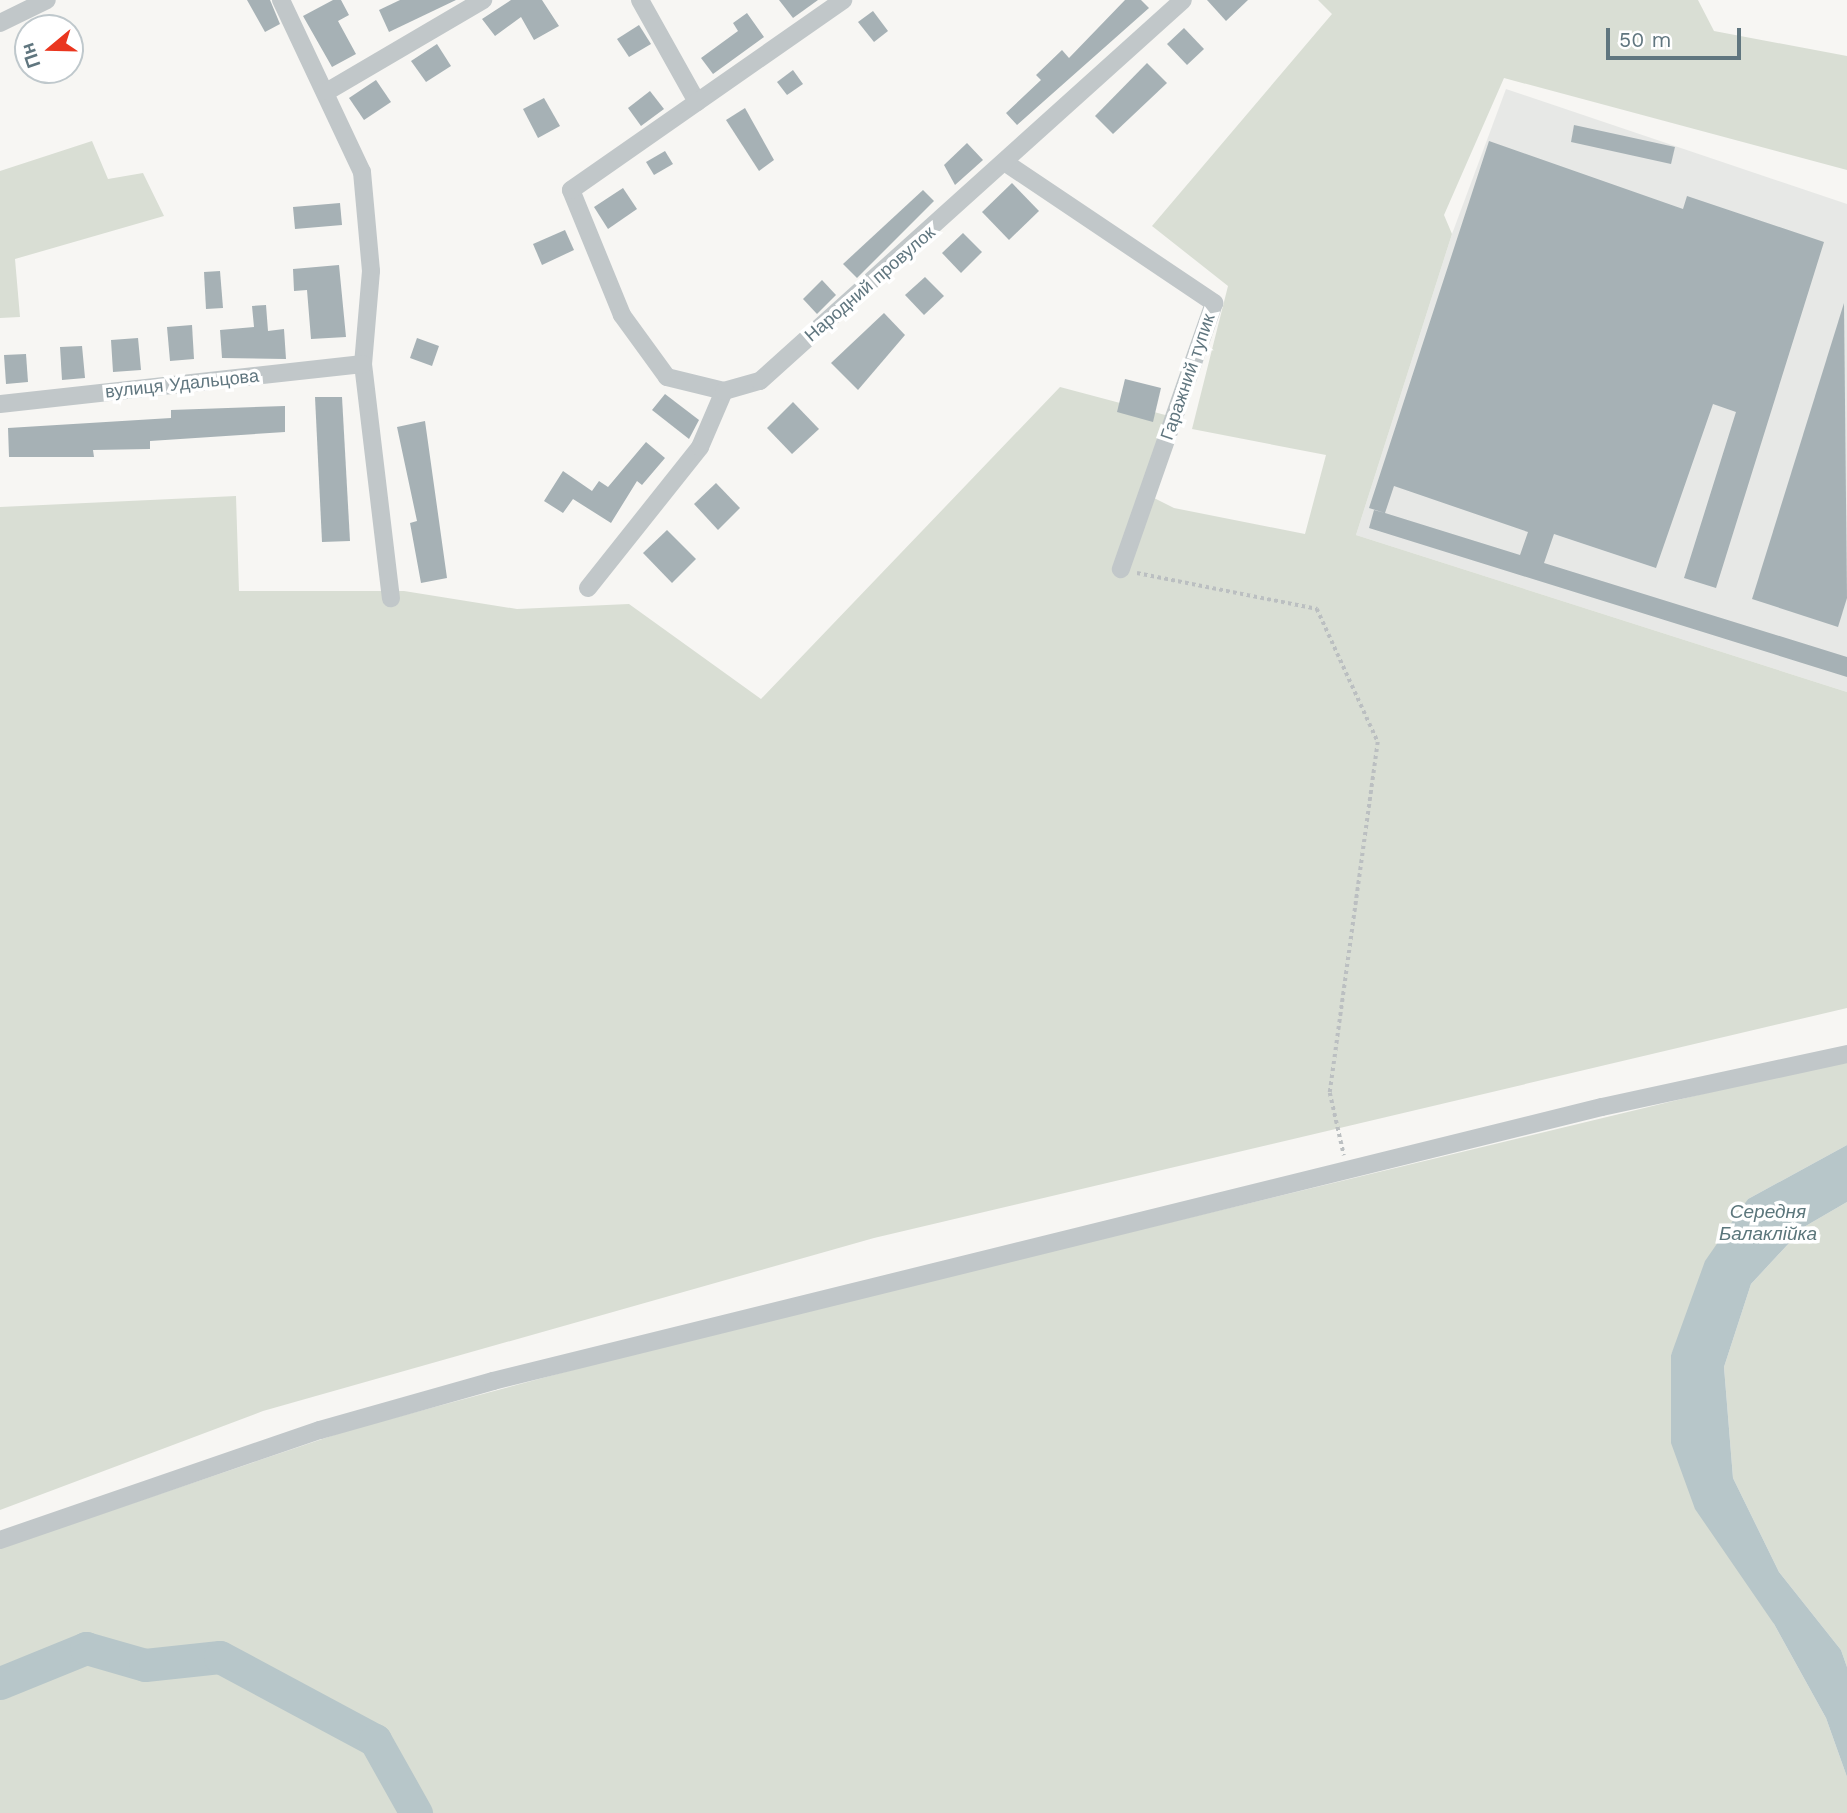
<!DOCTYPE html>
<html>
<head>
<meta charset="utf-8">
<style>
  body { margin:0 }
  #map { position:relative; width:1847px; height:1813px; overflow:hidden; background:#f7f6f3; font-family:"Work Sans",sans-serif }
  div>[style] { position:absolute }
  .built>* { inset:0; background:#e7e8e6 }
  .green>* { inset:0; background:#d9ded4 }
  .water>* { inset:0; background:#b7c6c9 }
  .river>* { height:33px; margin:-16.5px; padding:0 16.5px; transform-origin:16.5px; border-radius:16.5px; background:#b7c6c9 }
  .building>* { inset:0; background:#a6b1b5 }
  .path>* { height:3.5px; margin-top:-1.75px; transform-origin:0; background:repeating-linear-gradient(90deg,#bbbfc1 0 3.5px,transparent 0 7px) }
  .street>* { height:18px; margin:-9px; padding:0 9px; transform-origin:9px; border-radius:9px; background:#c1c7c9 }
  span { translate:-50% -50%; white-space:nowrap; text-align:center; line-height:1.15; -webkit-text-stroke:7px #fff; paint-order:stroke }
  .street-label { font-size:18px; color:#60767f }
  .water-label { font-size:19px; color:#5b767b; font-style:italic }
  .north { position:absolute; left:14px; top:14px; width:70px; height:70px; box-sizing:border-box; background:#fff; border:2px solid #bfc8cc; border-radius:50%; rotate:251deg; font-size:19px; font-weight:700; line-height:28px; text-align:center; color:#60767f }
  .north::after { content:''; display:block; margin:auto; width:24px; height:32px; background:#ea361f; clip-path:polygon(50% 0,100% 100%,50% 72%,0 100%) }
  .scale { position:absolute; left:1606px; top:28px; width:135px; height:32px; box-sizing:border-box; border:4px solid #60767f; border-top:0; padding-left:9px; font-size:21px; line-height:24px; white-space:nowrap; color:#60767f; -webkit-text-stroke:5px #fff; paint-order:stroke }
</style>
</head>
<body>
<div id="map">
  <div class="built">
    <i style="clip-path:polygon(1506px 89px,1847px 204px,1847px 692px,1356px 535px,1452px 234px)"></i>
  </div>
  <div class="green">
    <i style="clip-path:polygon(1318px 0,1698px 0,1714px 31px,1847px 56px,1847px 170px,1504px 78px,1444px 215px,1452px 234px,1356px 535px,1847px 692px,1847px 1008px,874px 1238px,263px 1411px,0 1510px,0 507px,236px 496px,239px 591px,404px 591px,517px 609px,629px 604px,761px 699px,1060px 387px,1169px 416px,1144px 493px,1174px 508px,1305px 534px,1326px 455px,1192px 429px,1228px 286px,1152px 226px,1332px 14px)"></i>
    <i style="clip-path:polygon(92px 141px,108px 179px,143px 173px,164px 216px,15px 259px,20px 317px,0 318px,0 171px)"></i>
    <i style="clip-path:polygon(1847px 1059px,1847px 1145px,1748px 1199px,1671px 1355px,1774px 1624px,1826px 1718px,1847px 1777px,1847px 1813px,0 1813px,0 1548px,349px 1430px,699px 1336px)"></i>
    <i style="clip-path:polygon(1847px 1202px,1847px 1667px,1841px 1650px,1779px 1572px,1733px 1478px,1724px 1367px,1751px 1284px,1804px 1227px)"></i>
  </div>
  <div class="water">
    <i style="clip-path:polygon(1847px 1145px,1847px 1202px,1804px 1227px,1751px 1284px,1724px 1367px,1733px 1478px,1779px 1572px,1841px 1650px,1847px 1667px,1847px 1777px,1826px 1718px,1774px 1624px,1695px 1509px,1671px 1443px,1671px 1355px,1705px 1261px,1748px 1199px)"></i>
  </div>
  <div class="river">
    <i style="left:0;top:1683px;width:93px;rotate:-22.1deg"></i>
    <i style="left:86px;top:1648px;width:61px;rotate:16.1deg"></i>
    <i style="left:145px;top:1665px;width:75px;rotate:-6.1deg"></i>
    <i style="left:220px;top:1657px;width:176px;rotate:28.2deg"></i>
    <i style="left:375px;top:1740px;width:84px;rotate:60.7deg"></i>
  </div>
  <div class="building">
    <i style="clip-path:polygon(247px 0,270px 0,280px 24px,265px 32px)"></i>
    <i style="clip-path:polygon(333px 0,341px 0,349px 15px,338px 21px,356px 54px,332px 67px,303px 16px)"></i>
    <i style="clip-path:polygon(400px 0,456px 0,389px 32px,379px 10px)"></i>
    <i style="clip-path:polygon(511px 0,542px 0,559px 26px,534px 40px,521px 17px,495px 36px,482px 19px)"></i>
    <i style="clip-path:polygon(779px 0,818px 0,793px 18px)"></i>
    <i style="clip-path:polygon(1125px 0,1141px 0,1149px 8px,1017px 125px,1006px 113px,1041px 80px,1036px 75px,1062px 50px,1069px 58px)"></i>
    <i style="clip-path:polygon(1207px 0,1248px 0,1226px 21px)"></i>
    <i style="clip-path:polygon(873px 11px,888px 31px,874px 42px,858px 22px)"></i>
    <i style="clip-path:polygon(747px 13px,764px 37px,713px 74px,701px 58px,738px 31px,733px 23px)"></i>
    <i style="clip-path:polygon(639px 25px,651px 44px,629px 57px,617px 39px)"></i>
    <i style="clip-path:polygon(1184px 28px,1204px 49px,1187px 65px,1167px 44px)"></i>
    <i style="clip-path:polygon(437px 44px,451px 66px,426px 82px,411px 61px)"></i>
    <i style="clip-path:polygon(1147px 63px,1167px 83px,1113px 134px,1095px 116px)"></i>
    <i style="clip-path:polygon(793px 70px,803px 84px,787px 95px,777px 82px)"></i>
    <i style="clip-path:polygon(376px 80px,391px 102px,364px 120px,349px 98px)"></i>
    <i style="clip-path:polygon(650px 91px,664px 109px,641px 126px,628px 108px)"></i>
    <i style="clip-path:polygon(544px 98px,560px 126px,538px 138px,523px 109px)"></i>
    <i style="clip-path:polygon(745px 108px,774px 160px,759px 171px,726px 120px)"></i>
    <i style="clip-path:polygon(1574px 125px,1675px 147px,1671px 164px,1571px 142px)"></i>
    <i style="clip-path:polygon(evenodd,1489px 141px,1683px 209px,1687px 196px,1824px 242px,1716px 588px,1684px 578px,1736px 412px,1713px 404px,1656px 568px,1554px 534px,1544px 563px,1847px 657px,1847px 677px,1369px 528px,1374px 510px,1385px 513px,1369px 508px,1489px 141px,1394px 486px,1528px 532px,1520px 555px,1385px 513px,1394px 486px)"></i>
    <i style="clip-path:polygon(967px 143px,983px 160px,955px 185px,944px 165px)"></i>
    <i style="clip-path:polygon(665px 151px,673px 164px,654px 175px,646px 162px)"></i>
    <i style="clip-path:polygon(1012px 183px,1039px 211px,1009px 240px,982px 212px)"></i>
    <i style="clip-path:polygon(623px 188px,637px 209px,608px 229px,594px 207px)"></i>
    <i style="clip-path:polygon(923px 190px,934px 201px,857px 278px,843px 264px)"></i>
    <i style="clip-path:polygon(340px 203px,342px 225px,295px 229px,293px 207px)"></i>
    <i style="clip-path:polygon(565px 230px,574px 250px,542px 265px,533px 244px)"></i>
    <i style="clip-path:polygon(963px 233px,982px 252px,961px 273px,942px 253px)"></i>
    <i style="clip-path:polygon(339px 265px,346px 337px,311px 339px,307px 290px,294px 291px,293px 269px)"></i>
    <i style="clip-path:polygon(220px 271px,223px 308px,206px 309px,204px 272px)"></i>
    <i style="clip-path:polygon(925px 277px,944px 296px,924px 315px,905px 295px)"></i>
    <i style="clip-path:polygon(822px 280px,836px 295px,817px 314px,803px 299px)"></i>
    <i style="clip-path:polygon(1844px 303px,1847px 598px,1838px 627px,1752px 599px)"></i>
    <i style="clip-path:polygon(266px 305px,268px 331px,284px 329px,286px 359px,222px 358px,220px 330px,254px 327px,252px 306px)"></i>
    <i style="clip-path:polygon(884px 313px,905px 335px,858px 390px,831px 363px)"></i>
    <i style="clip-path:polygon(192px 325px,194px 359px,170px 361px,167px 327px)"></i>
    <i style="clip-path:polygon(138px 338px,141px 370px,113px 372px,111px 340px)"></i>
    <i style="clip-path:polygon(417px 338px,439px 346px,432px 366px,410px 358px)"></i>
    <i style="clip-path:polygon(82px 346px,85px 378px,62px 380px,60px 347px)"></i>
    <i style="clip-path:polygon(26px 354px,28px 382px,6px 384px,4px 355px)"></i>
    <i style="clip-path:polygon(1125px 379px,1161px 388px,1153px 422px,1117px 412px)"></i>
    <i style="clip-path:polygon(665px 394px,699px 420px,689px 439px,652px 410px)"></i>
    <i style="clip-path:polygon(315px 397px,342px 397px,350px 541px,322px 542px)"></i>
    <i style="clip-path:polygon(793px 402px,819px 429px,792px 454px,767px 428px)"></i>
    <i style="clip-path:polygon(285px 406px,285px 432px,150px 441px,150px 449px,93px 450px,94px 457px,9px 457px,8px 428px,171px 418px,171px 410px)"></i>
    <i style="clip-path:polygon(425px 421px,447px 578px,421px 583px,410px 523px,417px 521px,397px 427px)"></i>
    <i style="clip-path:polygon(646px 442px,665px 458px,642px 485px,637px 481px,611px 523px,573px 499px,563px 513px,544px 501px,563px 471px,592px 491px,599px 481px,608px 487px)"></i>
    <i style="clip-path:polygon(716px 483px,740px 508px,718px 530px,694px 504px)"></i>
    <i style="clip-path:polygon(667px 530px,696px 559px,672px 583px,643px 553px)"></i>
  </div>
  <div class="path">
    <i style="left:1137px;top:573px;width:184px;rotate:11.3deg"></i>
    <i style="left:1317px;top:609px;width:146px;rotate:65.4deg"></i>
    <i style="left:1378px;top:742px;width:354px;rotate:97.8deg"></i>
    <i style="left:1330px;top:1093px;width:64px;rotate:77.3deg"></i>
  </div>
  <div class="street">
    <i style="left:281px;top:0;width:190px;rotate:64.8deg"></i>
    <i style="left:362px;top:172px;width:99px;rotate:84.8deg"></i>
    <i style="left:371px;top:271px;width:93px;rotate:94.9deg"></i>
    <i style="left:363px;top:364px;width:236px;rotate:83.2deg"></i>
    <i style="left:640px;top:0;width:117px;rotate:60.8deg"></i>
    <i style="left:0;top:23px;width:52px;rotate:-26.1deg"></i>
    <i style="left:328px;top:91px;width:180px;rotate:-30.4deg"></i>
    <i style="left:1006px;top:163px;width:251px;rotate:33.9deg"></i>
    <i style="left:1214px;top:303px;width:282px;rotate:109.3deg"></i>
    <i style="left:724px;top:391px;width:59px;rotate:-166.2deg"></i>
    <i style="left:667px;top:377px;width:77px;rotate:-126deg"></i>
    <i style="left:622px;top:315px;width:135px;rotate:-112.2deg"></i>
    <i style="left:571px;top:190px;width:332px;rotate:-34.9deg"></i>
    <i style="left:0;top:404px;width:365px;rotate:-6.3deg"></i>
    <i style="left:588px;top:588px;width:180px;rotate:-51.5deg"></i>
    <i style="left:700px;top:447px;width:61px;rotate:-66.8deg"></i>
    <i style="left:724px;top:391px;width:37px;rotate:-16deg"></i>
    <i style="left:760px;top:381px;width:569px;rotate:-42.01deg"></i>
    <i style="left:0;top:1540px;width:338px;rotate:-19deg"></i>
    <i style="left:320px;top:1430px;width:180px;rotate:-15.8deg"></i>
    <i style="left:493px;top:1381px;width:1142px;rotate:-13.88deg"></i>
    <i style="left:1602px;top:1107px;width:251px;rotate:-12.2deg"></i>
  </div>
  <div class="street-label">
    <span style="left:870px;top:284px;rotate:-41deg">Народний провулок</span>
    <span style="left:1188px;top:377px;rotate:-71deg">Гаражний тупик</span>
    <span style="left:182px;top:384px;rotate:-6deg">вулиця Удальцова</span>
  </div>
  <div class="water-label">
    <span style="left:1768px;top:1223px">Середня<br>Балаклійка</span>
  </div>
  <div class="north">Пн</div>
  <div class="scale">50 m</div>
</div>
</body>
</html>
